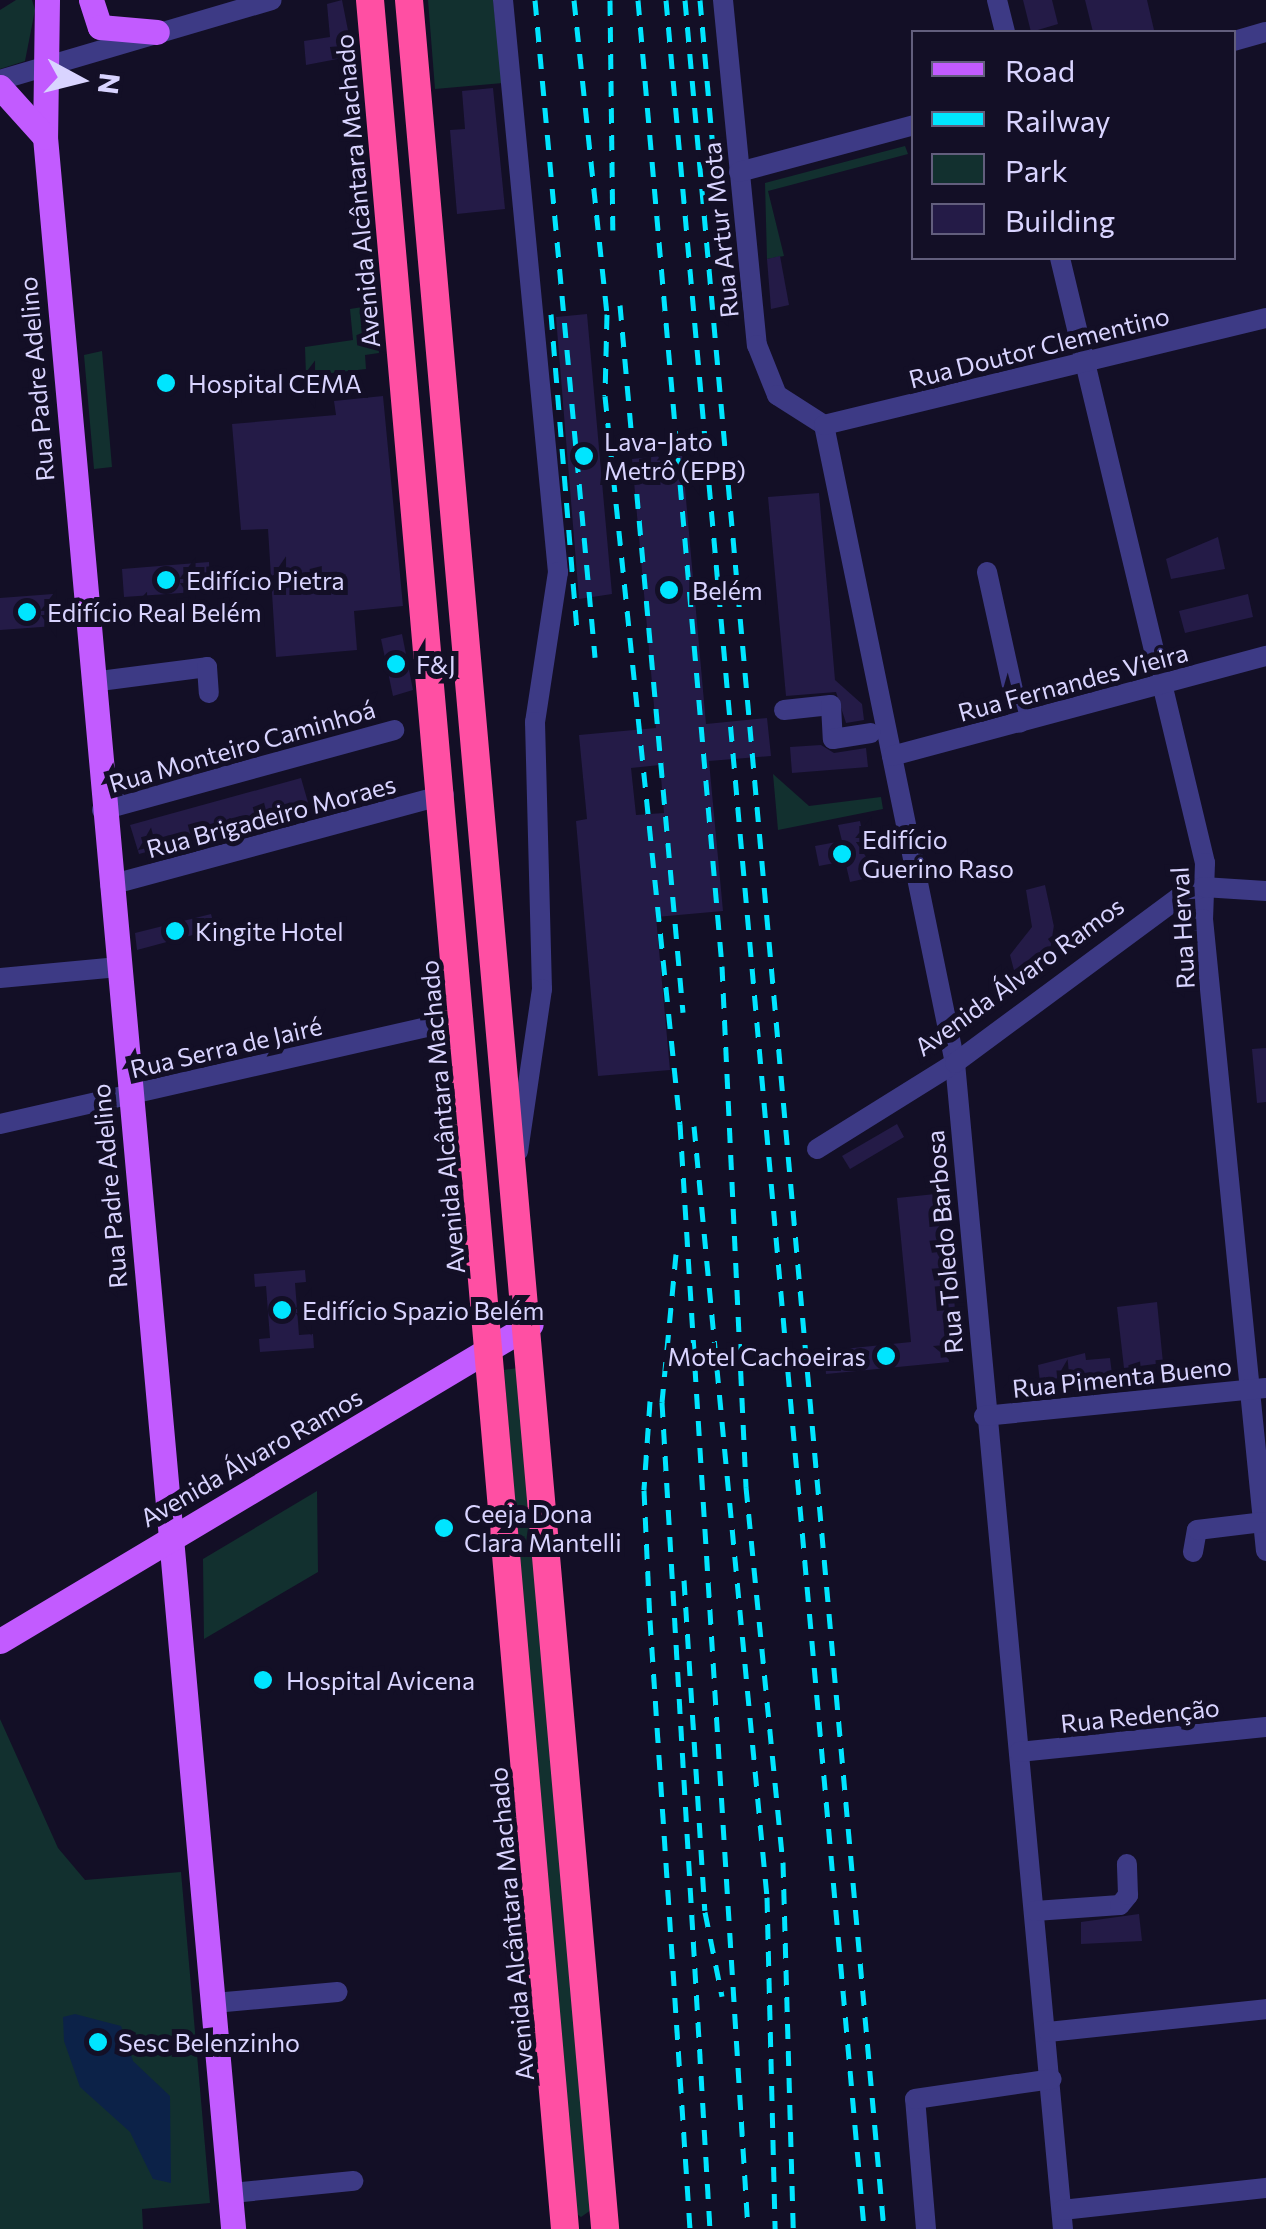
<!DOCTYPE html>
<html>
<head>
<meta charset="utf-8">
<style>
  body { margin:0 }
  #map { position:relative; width:1266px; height:2229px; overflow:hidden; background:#130f26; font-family:Commissioner,sans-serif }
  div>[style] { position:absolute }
  .green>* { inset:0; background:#12302f }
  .water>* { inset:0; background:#0c2248 }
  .building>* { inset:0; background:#241b47 }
  .minor>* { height:20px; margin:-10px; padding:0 10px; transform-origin:10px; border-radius:10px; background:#3d3a85 }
  .major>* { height:25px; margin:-12.5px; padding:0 12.5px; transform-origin:12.5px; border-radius:12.5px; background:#c25bff }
  .highway>* { height:28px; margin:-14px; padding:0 14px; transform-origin:14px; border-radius:14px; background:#ff4fa3 }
  .rail>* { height:5px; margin-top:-2.5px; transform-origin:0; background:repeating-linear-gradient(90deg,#00e5ff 0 15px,transparent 0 27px) }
  .dots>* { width:28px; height:28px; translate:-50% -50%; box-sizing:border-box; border:5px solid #130f26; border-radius:50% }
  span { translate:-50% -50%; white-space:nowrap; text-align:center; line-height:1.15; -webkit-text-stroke:10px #130f26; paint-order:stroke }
  .street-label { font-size:25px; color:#d9d4ff }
  .poi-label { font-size:25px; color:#d9d4ff }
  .left { translate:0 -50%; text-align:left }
  .right { translate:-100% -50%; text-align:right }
  .legend { position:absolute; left:911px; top:30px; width:325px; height:230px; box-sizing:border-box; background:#130f26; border:2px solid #625e7d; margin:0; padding:12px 18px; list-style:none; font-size:30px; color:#d9d4ff }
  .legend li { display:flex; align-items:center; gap:20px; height:50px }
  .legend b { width:50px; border:2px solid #625e7d }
  .north { position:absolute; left:30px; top:30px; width:100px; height:100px; -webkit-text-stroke:8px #130f26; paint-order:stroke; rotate:97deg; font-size:28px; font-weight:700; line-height:40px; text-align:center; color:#d9d4ff }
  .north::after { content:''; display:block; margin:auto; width:35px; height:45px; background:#d9d4ff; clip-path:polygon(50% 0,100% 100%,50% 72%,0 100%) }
</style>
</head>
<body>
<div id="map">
  <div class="green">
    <i style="clip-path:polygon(16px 0,32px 0,35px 10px,25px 61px,0 69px,0 10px)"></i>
    <i style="clip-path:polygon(428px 0,493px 0,503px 83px,435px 89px)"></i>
    <i style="clip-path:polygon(905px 146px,908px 154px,768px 191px,784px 256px,767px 259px,765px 183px)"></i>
    <i style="clip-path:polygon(375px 305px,379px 353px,365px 355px,366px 369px,306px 376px,305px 347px,353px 340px,350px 309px)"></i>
    <i style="clip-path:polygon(102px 351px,112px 467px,94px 469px,84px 355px)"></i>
    <i style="clip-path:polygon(773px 774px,809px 806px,881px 797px,883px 809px,778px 830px)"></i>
    <i style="clip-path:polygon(524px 1367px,594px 2208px,581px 2217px,574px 2212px,504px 1370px)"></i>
    <i style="clip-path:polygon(317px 1491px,318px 1572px,204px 1639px,203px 1559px)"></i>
    <i style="clip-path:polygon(0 1719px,58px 1848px,85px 1880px,181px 1872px,210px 2203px,142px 2209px,143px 2229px,0 2229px)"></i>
  </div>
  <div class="water">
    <i style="clip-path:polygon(75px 2014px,121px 2026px,133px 2061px,170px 2096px,171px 2183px,153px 2179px,130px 2132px,80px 2087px,64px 2041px,63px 2017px)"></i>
  </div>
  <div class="building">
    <i style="clip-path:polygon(342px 0,353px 56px,306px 65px,304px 41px,330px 37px,327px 4px)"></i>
    <i style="clip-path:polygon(1023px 0,1052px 0,1058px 24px,1031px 32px)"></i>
    <i style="clip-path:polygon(1085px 0,1147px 0,1154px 30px,1093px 32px)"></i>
    <i style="clip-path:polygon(493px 88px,505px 209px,457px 214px,450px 130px,465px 129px,462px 91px)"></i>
    <i style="clip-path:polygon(780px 256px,789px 305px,771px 309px,767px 259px)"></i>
    <i style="clip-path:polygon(587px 314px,612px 594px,579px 599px,556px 317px)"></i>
    <i style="clip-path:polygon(383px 396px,403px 606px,354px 611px,357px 650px,276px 657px,268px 529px,241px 530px,232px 424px,336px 415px,334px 401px)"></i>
    <i style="clip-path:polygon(evenodd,682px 454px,706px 724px,767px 718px,771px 756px,709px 761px,723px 911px,656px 917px,670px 1070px,598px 1076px,576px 821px,587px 819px,579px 735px,656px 728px,632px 459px,682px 454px,660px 765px,664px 813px,636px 815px,631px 768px,660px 765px)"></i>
    <i style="clip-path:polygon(819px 493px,835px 680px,862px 704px,864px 720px,846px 723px,836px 692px,786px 696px,768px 497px)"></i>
    <i style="clip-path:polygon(1218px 537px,1225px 569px,1171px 579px,1166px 559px)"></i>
    <i style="clip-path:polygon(209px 562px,210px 591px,124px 597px,122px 569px)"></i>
    <i style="clip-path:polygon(53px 594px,55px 626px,0 630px,0 598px)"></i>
    <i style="clip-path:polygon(1248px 594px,1253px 617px,1185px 633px,1179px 611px)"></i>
    <i style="clip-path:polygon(402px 634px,413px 690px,393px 696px,381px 639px)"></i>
    <i style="clip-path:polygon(821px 745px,834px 753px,866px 748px,868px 767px,792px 773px,790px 747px)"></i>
    <i style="clip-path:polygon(301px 778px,309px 806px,139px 854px,130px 825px)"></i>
    <i style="clip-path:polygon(860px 821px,872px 877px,850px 882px,845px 861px,819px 866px,815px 846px,842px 841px,838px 825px)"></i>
    <i style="clip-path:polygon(1045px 885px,1059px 950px,1016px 978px,1010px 955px,1032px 927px,1026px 890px)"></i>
    <i style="clip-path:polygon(211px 914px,215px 929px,137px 950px,135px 933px)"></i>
    <i style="clip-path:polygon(1266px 1048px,1266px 1102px,1257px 1103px,1252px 1049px)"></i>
    <i style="clip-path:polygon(897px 1124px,904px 1137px,850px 1169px,842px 1156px)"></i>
    <i style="clip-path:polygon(945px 1193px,956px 1321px,945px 1322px,949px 1362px,826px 1374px,824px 1351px,911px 1342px,897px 1198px)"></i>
    <i style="clip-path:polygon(305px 1270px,306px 1282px,295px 1283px,299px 1335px,313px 1334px,314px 1348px,260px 1352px,259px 1339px,270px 1338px,266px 1286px,255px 1287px,254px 1274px)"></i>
    <i style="clip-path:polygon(1157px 1302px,1163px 1363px,1124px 1368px,1117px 1307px)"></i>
    <i style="clip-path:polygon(1085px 1353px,1086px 1360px,1110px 1358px,1112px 1374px,1040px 1382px,1038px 1365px)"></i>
    <i style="clip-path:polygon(1139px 1914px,1142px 1941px,1081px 1944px,1081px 1922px)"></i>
  </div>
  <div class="minor">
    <i style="left:503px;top:0;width:575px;rotate:84.51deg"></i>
    <i style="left:558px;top:572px;width:152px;rotate:98.7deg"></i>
    <i style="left:535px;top:722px;width:267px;rotate:88.5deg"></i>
    <i style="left:542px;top:989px;width:164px;rotate:98.4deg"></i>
    <i style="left:723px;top:0;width:347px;rotate:84.4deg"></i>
    <i style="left:757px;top:345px;width:54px;rotate:68.2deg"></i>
    <i style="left:777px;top:395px;width:56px;rotate:32.6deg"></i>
    <i style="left:997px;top:0;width:33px;rotate:76deg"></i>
    <i style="left:1234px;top:41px;width:33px;rotate:-16deg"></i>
    <i style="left:0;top:80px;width:283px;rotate:-16.4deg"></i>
    <i style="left:739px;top:172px;width:181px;rotate:-15deg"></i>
    <i style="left:1060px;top:258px;width:622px;rotate:76.52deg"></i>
    <i style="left:1205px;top:863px;width:56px;rotate:92deg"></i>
    <i style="left:1203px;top:919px;width:635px;rotate:84.31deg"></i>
    <i style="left:824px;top:425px;width:651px;rotate:78.4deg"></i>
    <i style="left:955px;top:1063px;width:1171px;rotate:84.71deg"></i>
    <i style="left:824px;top:425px;width:455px;rotate:-13.6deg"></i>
    <i style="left:987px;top:572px;width:154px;rotate:77.6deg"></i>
    <i style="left:92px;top:682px;width:116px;rotate:-7.4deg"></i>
    <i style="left:207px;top:667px;width:26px;rotate:86deg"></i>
    <i style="left:784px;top:710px;width:47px;rotate:-6.1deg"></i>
    <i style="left:831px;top:705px;width:34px;rotate:87deg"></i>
    <i style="left:833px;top:739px;width:38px;rotate:-9deg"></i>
    <i style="left:892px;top:756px;width:387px;rotate:-15deg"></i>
    <i style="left:102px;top:810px;width:303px;rotate:-15.3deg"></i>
    <i style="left:110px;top:885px;width:346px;rotate:-15.1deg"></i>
    <i style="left:0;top:978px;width:119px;rotate:-5.3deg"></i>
    <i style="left:0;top:1124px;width:475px;rotate:-12.8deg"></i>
    <i style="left:817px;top:1149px;width:163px;rotate:-31.9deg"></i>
    <i style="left:955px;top:1063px;width:281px;rotate:-36.5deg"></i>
    <i style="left:1181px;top:896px;width:24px;rotate:-22deg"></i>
    <i style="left:1203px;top:887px;width:63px;rotate:3.6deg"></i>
    <i style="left:984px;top:1416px;width:283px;rotate:-5.7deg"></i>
    <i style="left:1193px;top:1552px;width:22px;rotate:-80deg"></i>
    <i style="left:1197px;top:1530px;width:66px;rotate:-6.9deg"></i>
    <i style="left:1019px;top:1752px;width:248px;rotate:-5.8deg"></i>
    <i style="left:1035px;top:1911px;width:85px;rotate:-4deg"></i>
    <i style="left:1120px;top:1905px;width:13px;rotate:-51deg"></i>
    <i style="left:1128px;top:1895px;width:31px;rotate:-92deg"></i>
    <i style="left:214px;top:2003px;width:124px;rotate:-5.1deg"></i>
    <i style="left:1048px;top:2032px;width:219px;rotate:-6deg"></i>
    <i style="left:232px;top:2193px;width:122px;rotate:-5.7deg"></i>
    <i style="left:1062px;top:2210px;width:205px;rotate:-6.2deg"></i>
    <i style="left:926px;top:2229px;width:130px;rotate:-94.8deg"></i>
    <i style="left:915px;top:2099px;width:138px;rotate:-8.3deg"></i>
  </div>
  <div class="major">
    <i style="left:47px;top:0;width:137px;rotate:90.8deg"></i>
    <i style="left:45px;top:137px;width:2100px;rotate:84.86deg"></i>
    <i style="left:91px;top:0;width:28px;rotate:72deg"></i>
    <i style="left:100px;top:27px;width:57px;rotate:5deg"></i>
    <i style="left:0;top:87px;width:67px;rotate:48deg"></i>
    <i style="left:0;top:1641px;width:618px;rotate:-30.84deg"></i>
  </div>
  <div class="highway">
    <i style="left:370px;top:0;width:2238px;rotate:85deg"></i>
    <i style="left:409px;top:0;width:2238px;rotate:84.97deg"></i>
  </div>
  <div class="rail">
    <i style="left:535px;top:0;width:660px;rotate:84.78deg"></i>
    <i style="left:574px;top:0;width:316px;rotate:84deg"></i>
    <i style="left:607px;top:314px;width:82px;rotate:91.4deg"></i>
    <i style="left:605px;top:396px;width:732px;rotate:84.12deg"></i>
    <i style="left:680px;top:1124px;width:1107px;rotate:86.48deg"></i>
    <i style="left:610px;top:0;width:230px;rotate:89.3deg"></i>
    <i style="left:638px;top:0;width:970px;rotate:85.03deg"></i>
    <i style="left:722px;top:966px;width:522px;rotate:87.36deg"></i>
    <i style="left:746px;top:1487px;width:377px;rotate:84.4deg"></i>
    <i style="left:783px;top:1862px;width:367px;rotate:88.4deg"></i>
    <i style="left:666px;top:0;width:2238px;rotate:84.92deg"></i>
    <i style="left:685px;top:0;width:2238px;rotate:84.9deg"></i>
    <i style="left:700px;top:0;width:195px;rotate:85deg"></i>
    <i style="left:620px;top:305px;width:710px;rotate:84.91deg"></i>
    <i style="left:551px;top:314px;width:315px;rotate:85.3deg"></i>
    <i style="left:694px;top:1126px;width:774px;rotate:84.59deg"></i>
    <i style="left:767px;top:1897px;width:332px;rotate:88.6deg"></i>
    <i style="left:676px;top:1254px;width:149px;rotate:95.4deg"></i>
    <i style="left:662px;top:1402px;width:828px;rotate:86.68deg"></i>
    <i style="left:650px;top:1401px;width:89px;rotate:93.9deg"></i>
    <i style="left:644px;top:1490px;width:130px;rotate:87.4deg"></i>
    <i style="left:650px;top:1620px;width:610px;rotate:86.24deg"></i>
    <i style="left:684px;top:1580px;width:331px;rotate:86.4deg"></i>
    <i style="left:705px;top:1912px;width:86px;rotate:78.6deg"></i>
  </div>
  <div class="dots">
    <i style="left:166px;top:383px;background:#00e5ff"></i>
    <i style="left:584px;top:456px;background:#00e5ff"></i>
    <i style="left:166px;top:580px;background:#00e5ff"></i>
    <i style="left:669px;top:590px;background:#00e5ff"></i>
    <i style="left:27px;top:612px;background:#00e5ff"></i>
    <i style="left:396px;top:664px;background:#00e5ff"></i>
    <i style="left:842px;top:854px;background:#00e5ff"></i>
    <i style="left:175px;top:931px;background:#00e5ff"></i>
    <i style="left:282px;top:1310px;background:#00e5ff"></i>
    <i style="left:886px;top:1356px;background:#00e5ff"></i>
    <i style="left:444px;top:1528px;background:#00e5ff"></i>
    <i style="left:263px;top:1680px;background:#00e5ff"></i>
    <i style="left:98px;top:2042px;background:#00e5ff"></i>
  </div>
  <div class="street-label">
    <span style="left:357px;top:191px;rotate:-95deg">Avenida Alcântara Machado</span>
    <span style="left:720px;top:230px;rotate:-96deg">Rua Artur Mota</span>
    <span style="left:1039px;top:347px;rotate:-14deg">Rua Doutor Clementino</span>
    <span style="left:36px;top:379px;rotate:-95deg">Rua Padre Adelino</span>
    <span style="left:1073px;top:682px;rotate:-15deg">Rua Fernandes Vieira</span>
    <span style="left:242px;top:746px;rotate:-16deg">Rua Monteiro Caminhoá</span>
    <span style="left:271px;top:816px;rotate:-15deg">Rua Brigadeiro Moraes</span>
    <span style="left:1182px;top:928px;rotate:-93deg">Rua Herval</span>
    <span style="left:1019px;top:976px;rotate:-36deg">Avenida Álvaro Ramos</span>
    <span style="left:226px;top:1047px;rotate:-13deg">Rua Serra de Jairé</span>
    <span style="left:442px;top:1117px;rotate:-95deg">Avenida Alcântara Machado</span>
    <span style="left:109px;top:1186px;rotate:-95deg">Rua Padre Adelino</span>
    <span style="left:944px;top:1242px;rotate:-95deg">Rua Toledo Barbosa</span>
    <span style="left:1122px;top:1377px;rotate:-6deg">Rua Pimenta Bueno</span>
    <span style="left:251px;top:1457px;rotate:-30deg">Avenida Álvaro Ramos</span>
    <span style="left:1140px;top:1715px;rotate:-6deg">Rua Redenção</span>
    <span style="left:511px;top:1924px;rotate:-95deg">Avenida Alcântara Machado</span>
  </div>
  <div class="poi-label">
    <span class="left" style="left:188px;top:383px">Hospital CEMA</span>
    <span class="left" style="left:604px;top:456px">Lava-Jato<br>Metrô (EPB)</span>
    <span class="left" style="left:186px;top:580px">Edifício Pietra</span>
    <span class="left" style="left:692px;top:590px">Belém</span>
    <span class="left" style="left:47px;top:612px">Edifício Real Belém</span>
    <span class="left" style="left:416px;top:664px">F&amp;J</span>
    <span class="left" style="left:862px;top:854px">Edifício<br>Guerino Raso</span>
    <span class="left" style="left:195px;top:931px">Kingite Hotel</span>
    <span class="left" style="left:302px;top:1310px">Edifício Spazio Belém</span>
    <span class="right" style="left:866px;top:1356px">Motel Cachoeiras</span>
    <span class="left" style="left:464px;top:1528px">Ceeja Dona<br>Clara Mantelli</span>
    <span class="left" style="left:286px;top:1680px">Hospital Avicena</span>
    <span class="left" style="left:118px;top:2042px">Sesc Belenzinho</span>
  </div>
  <ul class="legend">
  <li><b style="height:12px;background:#c25bff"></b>Road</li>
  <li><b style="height:12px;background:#00e5ff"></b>Railway</li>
  <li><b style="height:28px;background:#12302f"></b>Park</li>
  <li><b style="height:28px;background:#241b47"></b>Building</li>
  </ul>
  <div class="north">N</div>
</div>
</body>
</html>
